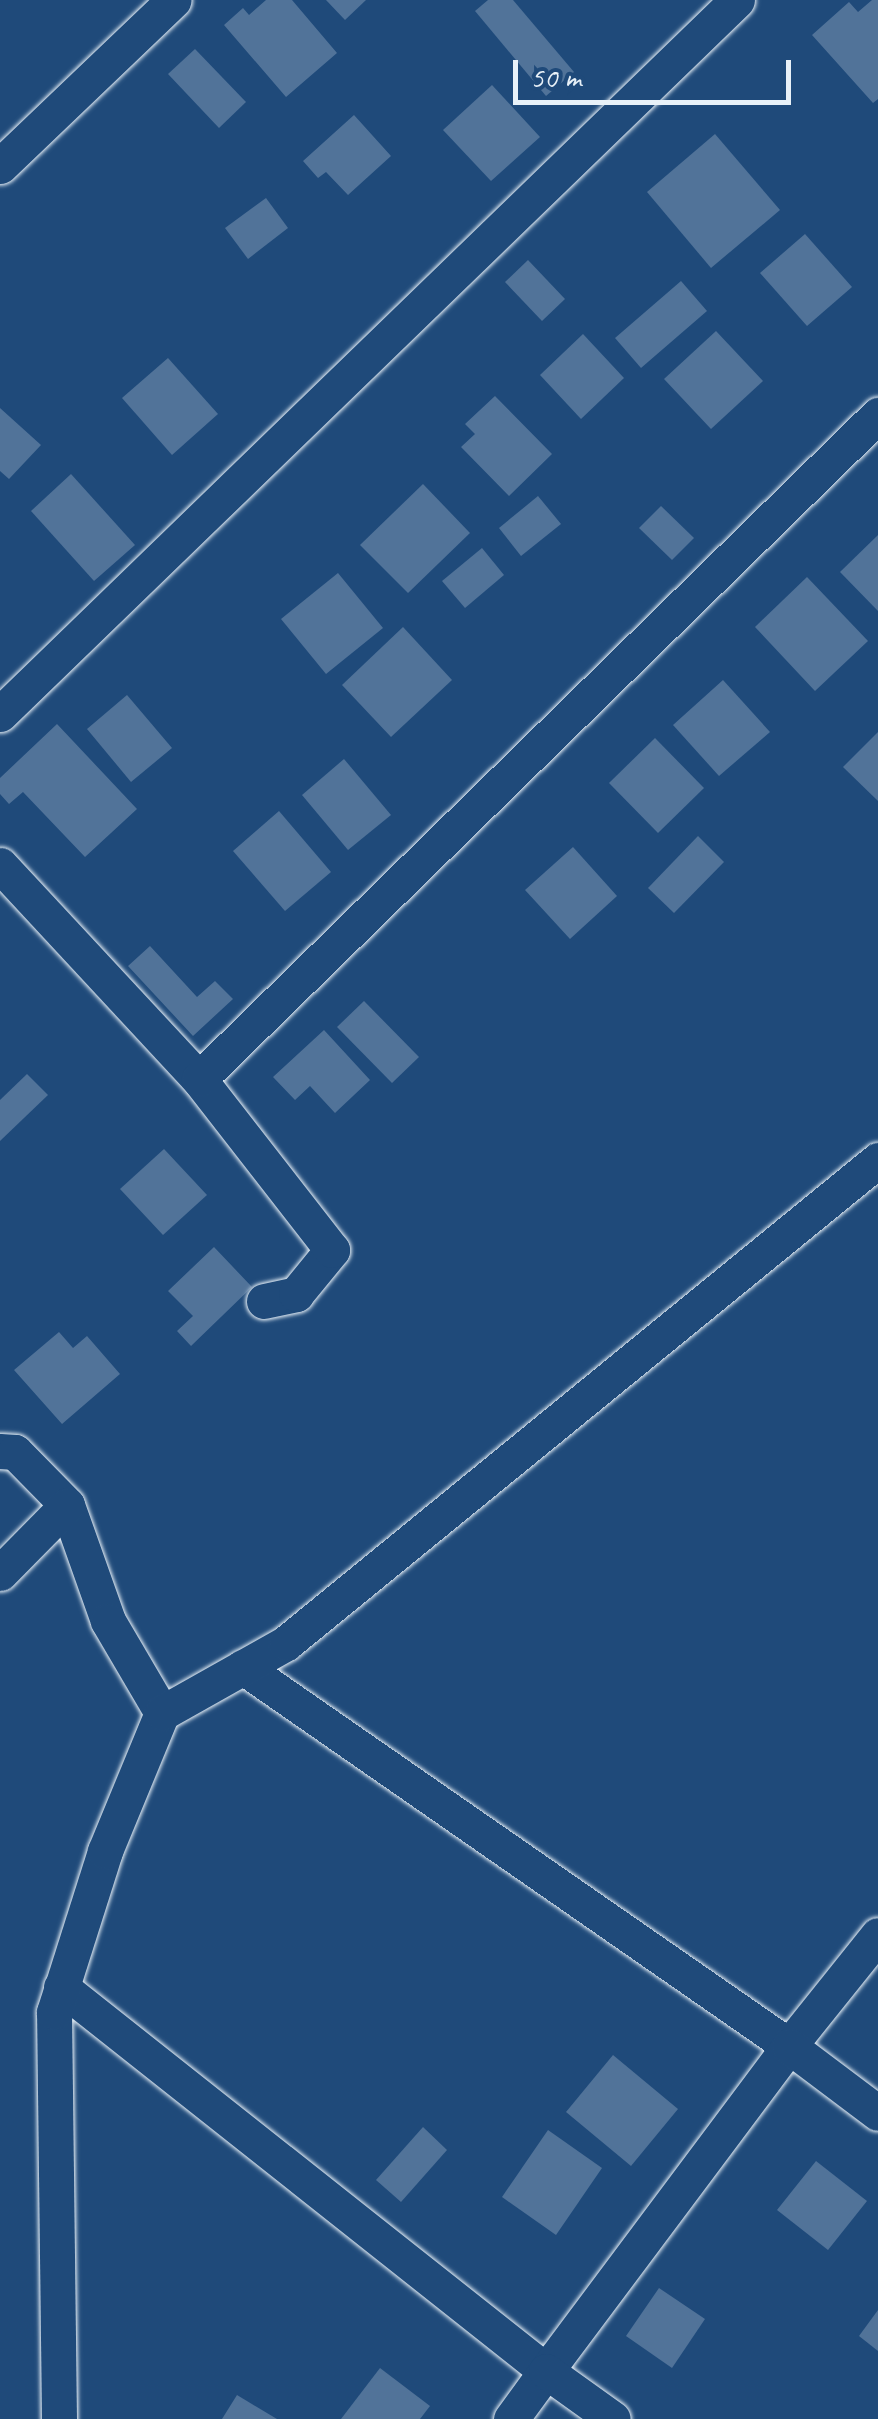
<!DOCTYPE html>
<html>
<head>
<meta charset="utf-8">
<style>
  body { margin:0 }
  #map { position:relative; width:878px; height:2419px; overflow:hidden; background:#1f4a7a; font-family:Caveat,sans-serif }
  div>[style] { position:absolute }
  .building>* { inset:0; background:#517399 }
  .roads { filter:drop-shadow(0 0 2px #e8f1f8) drop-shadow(0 0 2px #e8f1f8) }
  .minor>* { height:35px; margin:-17.5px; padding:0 17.5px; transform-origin:17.5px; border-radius:17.5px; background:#1f4a7a }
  span { translate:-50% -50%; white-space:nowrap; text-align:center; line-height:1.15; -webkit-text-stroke:8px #1f4a7a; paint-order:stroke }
  .scale { position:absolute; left:513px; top:60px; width:278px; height:45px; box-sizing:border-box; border:5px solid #e8f1f8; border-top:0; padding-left:12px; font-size:30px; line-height:35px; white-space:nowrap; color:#e8f1f8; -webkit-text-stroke:8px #1f4a7a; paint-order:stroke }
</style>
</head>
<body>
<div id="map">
  <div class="building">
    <i style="clip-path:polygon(266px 0,292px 0,337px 53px,286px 97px,224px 25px,243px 8px,249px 15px)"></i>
    <i style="clip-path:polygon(326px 0,366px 0,345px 20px)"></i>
    <i style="clip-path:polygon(488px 0,513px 0,574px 72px,546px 96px,475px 11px)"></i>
    <i style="clip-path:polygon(872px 0,878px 0,878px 99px,873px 103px,812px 35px,849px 2px,858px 12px)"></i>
    <i style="clip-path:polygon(195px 49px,246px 102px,219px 128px,168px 74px)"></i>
    <i style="clip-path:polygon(492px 85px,540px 137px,491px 181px,443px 130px)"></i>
    <i style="clip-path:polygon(354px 115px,391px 156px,348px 195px,326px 172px,318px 178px,303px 161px)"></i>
    <i style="clip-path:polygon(715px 134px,780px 210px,711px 268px,647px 192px)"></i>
    <i style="clip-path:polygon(266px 198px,288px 228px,248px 259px,225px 228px)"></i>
    <i style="clip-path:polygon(805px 234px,852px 287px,807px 326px,760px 273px)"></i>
    <i style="clip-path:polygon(528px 260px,565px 299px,542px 321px,505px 282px)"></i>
    <i style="clip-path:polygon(681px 281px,707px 311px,641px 368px,615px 338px)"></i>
    <i style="clip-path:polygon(716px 331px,763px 381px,711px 429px,664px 379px)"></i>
    <i style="clip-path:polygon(583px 334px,624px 378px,581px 419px,540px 375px)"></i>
    <i style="clip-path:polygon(168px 358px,218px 414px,172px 455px,122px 398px)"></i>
    <i style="clip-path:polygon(495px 396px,552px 454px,509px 496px,461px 447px,475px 434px,465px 424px)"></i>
    <i style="clip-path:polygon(0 408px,41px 445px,9px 479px,0 471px)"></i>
    <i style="clip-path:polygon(71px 474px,135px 545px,94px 581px,31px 511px)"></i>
    <i style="clip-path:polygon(423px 484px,470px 533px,408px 593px,360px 545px)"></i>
    <i style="clip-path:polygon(538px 496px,561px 524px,521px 556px,499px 528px)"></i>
    <i style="clip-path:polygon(661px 506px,694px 538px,672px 560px,639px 528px)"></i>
    <i style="clip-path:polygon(878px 535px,878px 611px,840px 572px)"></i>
    <i style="clip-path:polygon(482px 548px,504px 575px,465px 608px,442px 581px)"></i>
    <i style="clip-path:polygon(338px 573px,383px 628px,326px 674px,281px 619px)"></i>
    <i style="clip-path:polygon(807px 577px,868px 641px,815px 691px,755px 627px)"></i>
    <i style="clip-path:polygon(403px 627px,452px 680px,391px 737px,342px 685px)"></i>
    <i style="clip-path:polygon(723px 680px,770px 732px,719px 776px,673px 725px)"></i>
    <i style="clip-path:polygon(127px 695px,172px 748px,131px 782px,87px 729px)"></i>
    <i style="clip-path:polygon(57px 724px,137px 809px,85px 857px,23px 792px,9px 804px,0 794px,0 778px)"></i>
    <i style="clip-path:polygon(878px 732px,878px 801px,843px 767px)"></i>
    <i style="clip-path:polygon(655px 738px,704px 788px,658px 833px,609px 783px)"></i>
    <i style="clip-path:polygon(344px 759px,391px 815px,348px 850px,302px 795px)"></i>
    <i style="clip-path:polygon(279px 811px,331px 872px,285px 911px,233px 851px)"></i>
    <i style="clip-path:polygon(698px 836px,724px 862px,674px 913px,648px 888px)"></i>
    <i style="clip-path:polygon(573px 847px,617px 896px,570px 939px,525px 890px)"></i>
    <i style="clip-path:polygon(150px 946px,197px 997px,215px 981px,233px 999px,193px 1036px,128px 966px)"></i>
    <i style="clip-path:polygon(364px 1001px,419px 1057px,392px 1083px,337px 1027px)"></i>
    <i style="clip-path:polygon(324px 1030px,370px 1080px,335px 1113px,310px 1086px,295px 1100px,273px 1077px)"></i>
    <i style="clip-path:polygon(27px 1074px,48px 1095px,0 1141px,0 1100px)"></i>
    <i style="clip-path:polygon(164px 1149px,207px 1195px,163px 1235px,120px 1189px)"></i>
    <i style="clip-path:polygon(214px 1247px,252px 1287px,191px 1346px,177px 1331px,193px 1316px,168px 1291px)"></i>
    <i style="clip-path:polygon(59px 1332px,73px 1348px,87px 1336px,120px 1374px,62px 1424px,14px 1370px)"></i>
    <i style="clip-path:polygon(613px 2055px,678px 2109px,631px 2166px,566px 2112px)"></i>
    <i style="clip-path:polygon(423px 2127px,447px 2150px,401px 2202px,376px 2180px)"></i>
    <i style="clip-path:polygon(548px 2130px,602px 2168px,556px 2235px,502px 2197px)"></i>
    <i style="clip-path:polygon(816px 2161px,867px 2201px,828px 2250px,777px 2210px)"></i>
    <i style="clip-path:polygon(659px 2288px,705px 2319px,672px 2368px,626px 2336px)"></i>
    <i style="clip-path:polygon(878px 2310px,878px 2351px,859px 2336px)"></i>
    <i style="clip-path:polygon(380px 2368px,430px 2406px,420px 2419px,341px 2419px)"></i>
    <i style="clip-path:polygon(237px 2395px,277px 2419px,222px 2419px)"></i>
  </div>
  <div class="roads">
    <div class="minor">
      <i style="left:0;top:166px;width:240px;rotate:-43.7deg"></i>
      <i style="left:0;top:714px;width:1026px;rotate:-44.09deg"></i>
      <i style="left:0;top:865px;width:292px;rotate:47.1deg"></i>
      <i style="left:264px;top:1301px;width:33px;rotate:-12deg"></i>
      <i style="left:296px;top:1294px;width:57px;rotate:-50.7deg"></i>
      <i style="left:332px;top:1250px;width:217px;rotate:-127.9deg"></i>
      <i style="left:199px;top:1079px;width:950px;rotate:-44.36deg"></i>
      <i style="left:0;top:1451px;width:15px;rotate:4deg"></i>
      <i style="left:15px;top:1452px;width:74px;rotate:45.5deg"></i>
      <i style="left:67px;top:1505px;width:123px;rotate:70.5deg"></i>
      <i style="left:108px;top:1621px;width:107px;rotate:59.6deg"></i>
      <i style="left:0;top:1573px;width:95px;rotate:-45.4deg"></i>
      <i style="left:243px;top:1667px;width:665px;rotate:34.77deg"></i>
      <i style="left:789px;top:2046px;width:142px;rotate:-51.3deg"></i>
      <i style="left:61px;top:1987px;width:619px;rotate:38.37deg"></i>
      <i style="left:546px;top:2371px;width:406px;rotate:-53.2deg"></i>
      <i style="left:789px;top:2046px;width:111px;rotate:37deg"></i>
      <i style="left:59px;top:2419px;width:407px;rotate:-90.7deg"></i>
      <i style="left:54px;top:2012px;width:169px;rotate:-72.4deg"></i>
      <i style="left:105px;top:1851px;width:149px;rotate:-67.6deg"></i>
      <i style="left:162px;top:1713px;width:142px;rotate:-29.4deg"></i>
      <i style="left:286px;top:1643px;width:764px;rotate:-39.21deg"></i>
      <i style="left:511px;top:2419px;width:59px;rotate:-53.9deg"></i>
      <i style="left:546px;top:2371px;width:82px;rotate:35.6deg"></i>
    </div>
  </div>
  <div class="scale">50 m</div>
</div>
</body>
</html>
